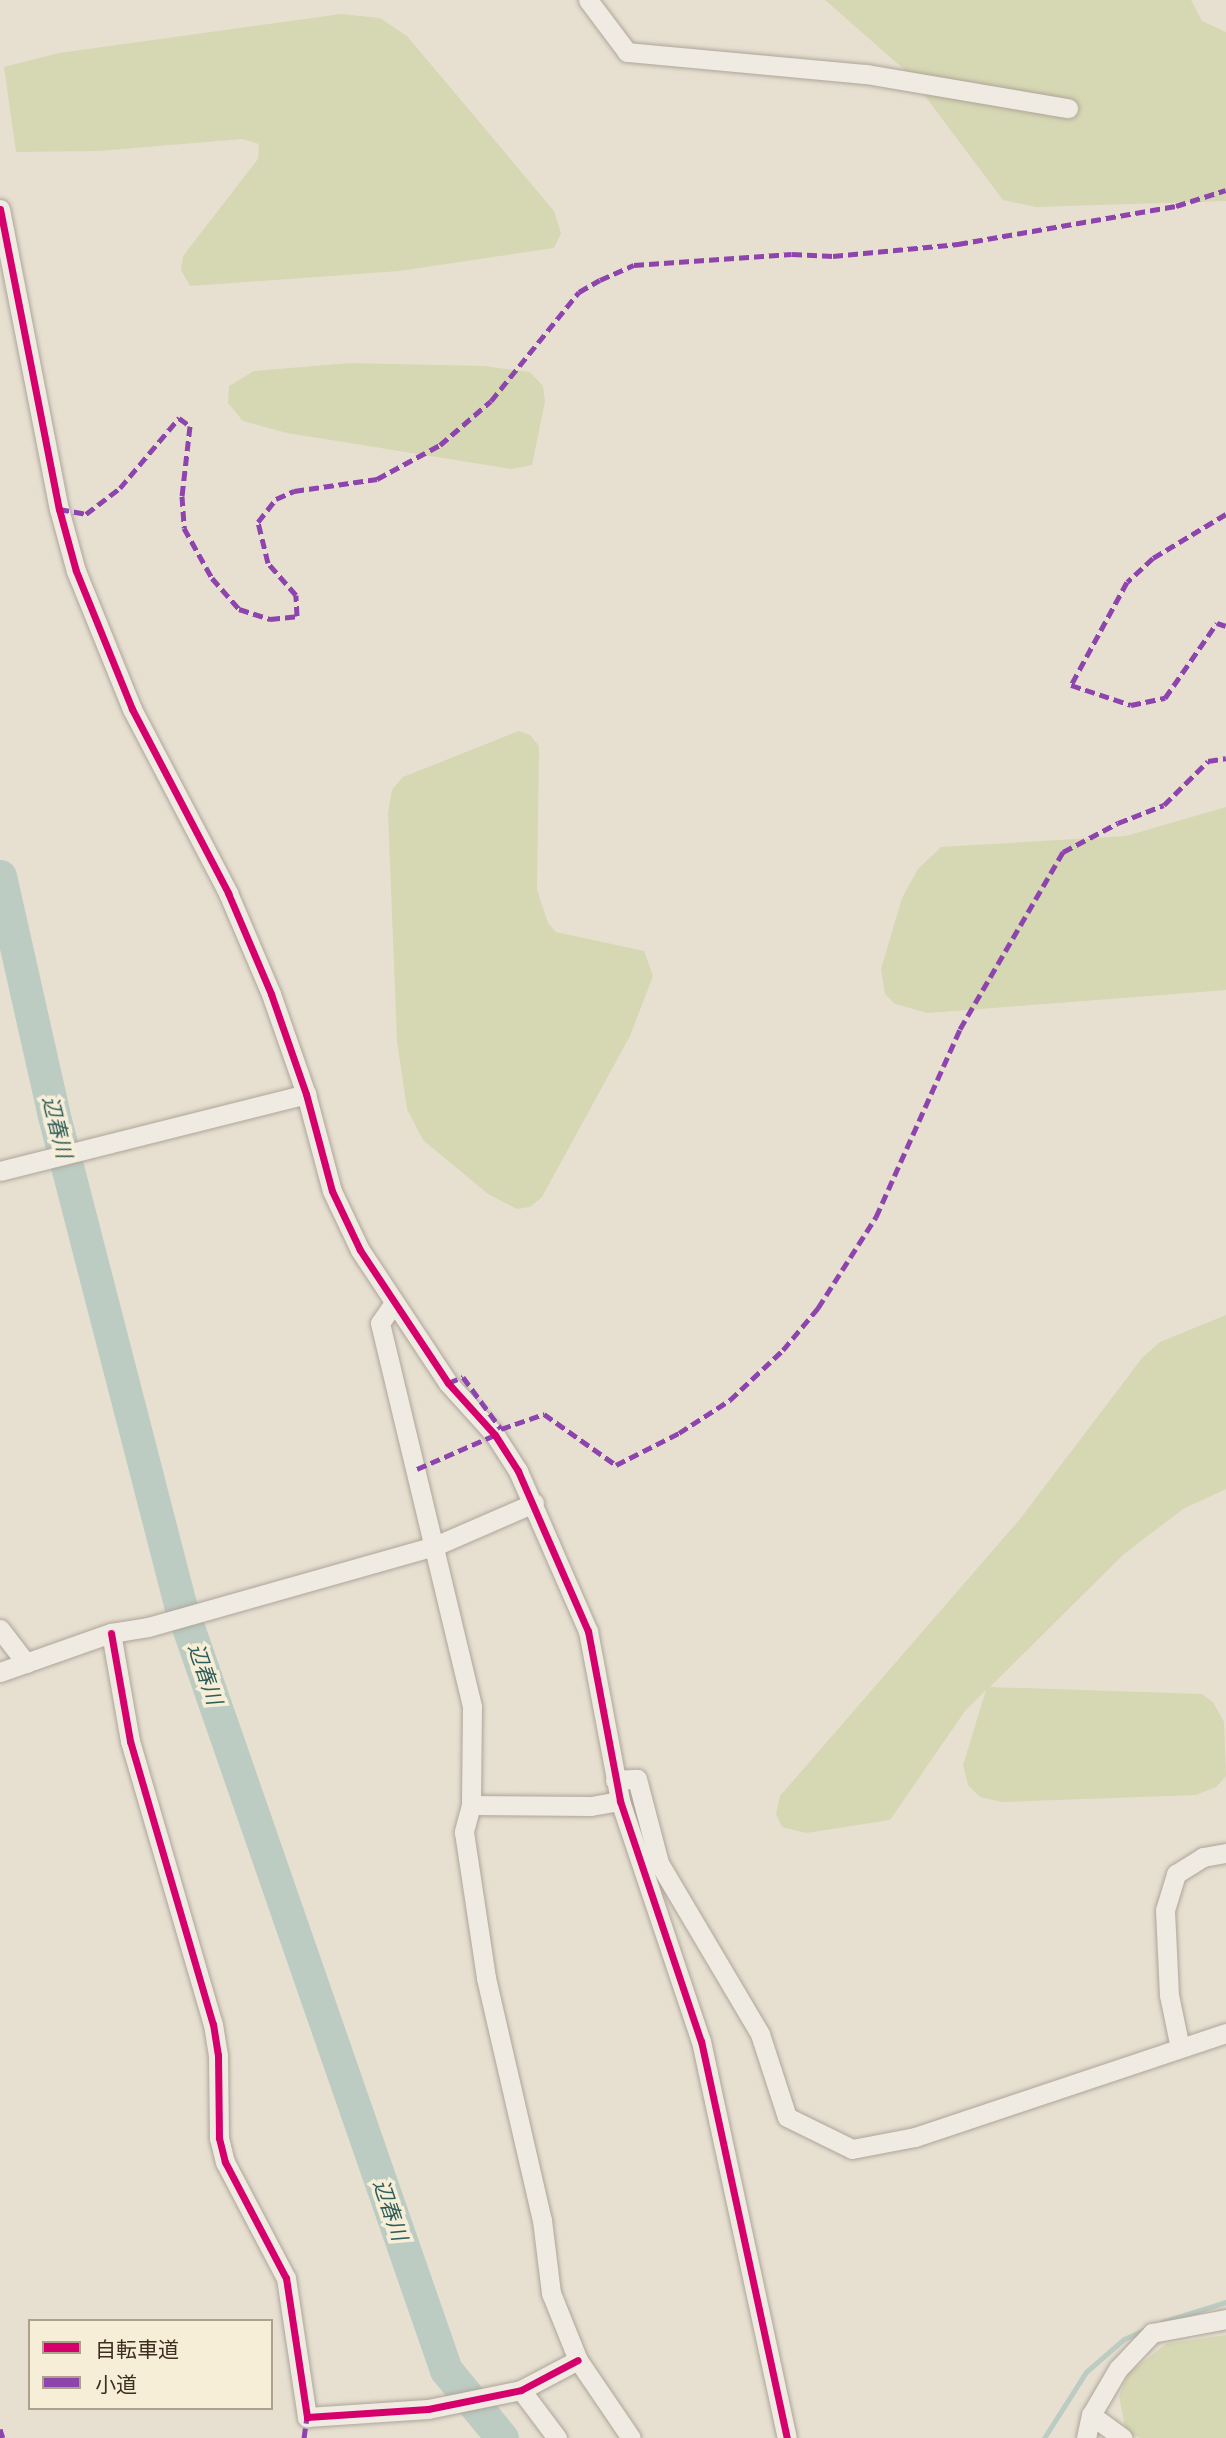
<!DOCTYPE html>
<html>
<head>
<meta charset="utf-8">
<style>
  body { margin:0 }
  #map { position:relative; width:1226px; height:2438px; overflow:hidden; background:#e7e0d1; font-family:"Roboto Serif","Noto Sans JP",serif }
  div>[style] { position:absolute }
  .green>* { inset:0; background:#d6d7b3 }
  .stream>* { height:5px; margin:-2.5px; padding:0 2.5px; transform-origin:2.5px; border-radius:2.5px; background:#bcccc2 }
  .river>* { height:33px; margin:-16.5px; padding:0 16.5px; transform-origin:16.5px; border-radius:16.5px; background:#bcccc2 }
  .roads { filter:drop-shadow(0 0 2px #ada599) drop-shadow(0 0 2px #ada599) }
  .minor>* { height:19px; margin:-9.5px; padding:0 9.5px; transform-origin:9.5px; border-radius:9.5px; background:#efebe3 }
  .quiet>* { height:5px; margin-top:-2.5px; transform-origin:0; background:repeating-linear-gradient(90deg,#8e44ad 0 10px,transparent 0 15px) }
  .cycleway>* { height:7px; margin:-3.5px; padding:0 3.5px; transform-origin:3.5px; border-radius:3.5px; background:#d6006c }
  span { translate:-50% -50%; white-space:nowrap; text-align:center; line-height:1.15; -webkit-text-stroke:7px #f7eed8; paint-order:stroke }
  .water-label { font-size:21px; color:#2f5d5a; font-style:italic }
  .legend { position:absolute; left:28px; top:2319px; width:245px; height:91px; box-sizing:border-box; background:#f7eed8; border:2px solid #ada18e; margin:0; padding:9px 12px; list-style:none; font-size:21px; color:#3d2e20 }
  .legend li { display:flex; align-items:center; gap:14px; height:35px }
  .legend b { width:35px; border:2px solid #ada18e }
</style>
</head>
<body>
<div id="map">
  <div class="green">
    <i style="clip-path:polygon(825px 0,1191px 0,1202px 21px,1226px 32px,1226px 201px,1036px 207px,1003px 200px,907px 72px)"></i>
    <i style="clip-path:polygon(341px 14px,380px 18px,407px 36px,554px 211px,561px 233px,554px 248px,399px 271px,190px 286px,181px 270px,183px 256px,258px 159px,259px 144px,242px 139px,99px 151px,16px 152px,4px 67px,59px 53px)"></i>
    <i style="clip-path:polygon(350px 363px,484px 366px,530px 372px,543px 386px,545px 401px,532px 465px,511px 469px,287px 433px,243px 421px,228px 403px,229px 386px,254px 371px)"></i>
    <i style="clip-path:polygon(519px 731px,530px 735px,539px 746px,537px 890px,548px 923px,556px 932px,644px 951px,653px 976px,630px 1036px,542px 1197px,530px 1207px,517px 1209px,488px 1194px,423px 1140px,407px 1109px,397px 1041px,388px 813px,392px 790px,403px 777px)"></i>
    <i style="clip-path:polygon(1226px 807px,1226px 990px,928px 1013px,895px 1004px,885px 994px,881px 969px,902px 898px,918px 869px,941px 847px,1126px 836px)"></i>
    <i style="clip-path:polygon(1226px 1315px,1226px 1489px,1183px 1509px,1124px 1554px,990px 1687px,1202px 1694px,1213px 1702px,1224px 1722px,1226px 1776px,1216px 1787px,1196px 1795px,1002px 1802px,980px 1797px,968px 1785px,963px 1765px,986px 1690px,965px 1711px,890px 1820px,806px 1833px,782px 1827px,776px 1814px,780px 1796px,1020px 1519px,1142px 1358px,1160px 1342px)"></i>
    <i style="clip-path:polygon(1226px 2335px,1226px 2438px,1140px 2438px,1126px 2432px,1119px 2396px,1129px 2373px,1166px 2344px)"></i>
  </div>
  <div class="stream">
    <i style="left:1162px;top:2322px;width:67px;rotate:-17.4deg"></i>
    <i style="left:1044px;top:2438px;width:78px;rotate:-57.5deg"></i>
    <i style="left:1086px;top:2372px;width:50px;rotate:-41deg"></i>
    <i style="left:1124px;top:2339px;width:22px;rotate:-24deg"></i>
  </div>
  <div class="river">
    <i style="left:0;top:876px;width:242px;rotate:77.3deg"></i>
    <i style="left:53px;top:1112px;width:508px;rotate:75.53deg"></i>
    <i style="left:180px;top:1604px;width:811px;rotate:70.85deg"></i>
    <i style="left:446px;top:2370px;width:88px;rotate:50.5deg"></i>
  </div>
  <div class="roads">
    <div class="minor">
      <i style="left:588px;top:0;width:65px;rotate:53.1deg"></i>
      <i style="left:627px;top:52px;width:240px;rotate:5.3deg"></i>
      <i style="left:866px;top:74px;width:205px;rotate:9.6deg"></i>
      <i style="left:0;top:209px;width:306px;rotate:78.9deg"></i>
      <i style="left:59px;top:509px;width:64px;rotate:74.7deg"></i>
      <i style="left:76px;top:571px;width:149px;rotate:67.9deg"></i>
      <i style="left:132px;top:709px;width:208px;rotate:62.4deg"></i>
      <i style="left:228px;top:893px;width:110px;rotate:66.9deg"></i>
      <i style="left:271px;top:994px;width:106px;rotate:70.7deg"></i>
      <i style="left:306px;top:1094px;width:100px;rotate:75deg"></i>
      <i style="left:332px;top:1191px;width:65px;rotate:64.6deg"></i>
      <i style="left:360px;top:1250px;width:159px;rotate:56.5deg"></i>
      <i style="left:448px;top:1383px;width:70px;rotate:47.9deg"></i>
      <i style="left:495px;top:1435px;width:43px;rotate:57.4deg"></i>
      <i style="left:518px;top:1471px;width:175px;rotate:66.4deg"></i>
      <i style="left:588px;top:1631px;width:173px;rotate:79.3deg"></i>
      <i style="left:620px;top:1801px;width:253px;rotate:71.4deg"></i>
      <i style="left:701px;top:2041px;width:406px;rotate:77.8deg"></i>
      <i style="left:0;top:1171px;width:316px;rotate:-14.1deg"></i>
      <i style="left:394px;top:1303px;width:24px;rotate:125deg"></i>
      <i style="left:380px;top:1323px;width:395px;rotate:76.5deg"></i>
      <i style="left:472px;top:1707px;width:98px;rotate:90.6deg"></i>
      <i style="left:471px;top:1805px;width:28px;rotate:105deg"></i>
      <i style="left:464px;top:1832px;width:148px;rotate:81.4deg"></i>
      <i style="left:486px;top:1978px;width:248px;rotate:77deg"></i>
      <i style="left:542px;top:2220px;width:74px;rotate:83deg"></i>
      <i style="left:551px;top:2293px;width:72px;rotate:68.1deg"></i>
      <i style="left:578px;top:2360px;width:94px;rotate:55.8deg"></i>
      <i style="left:0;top:1629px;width:43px;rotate:52.6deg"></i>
      <i style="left:111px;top:1633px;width:110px;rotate:80deg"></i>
      <i style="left:130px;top:1741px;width:295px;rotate:73.7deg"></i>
      <i style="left:213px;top:2024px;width:31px;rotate:81deg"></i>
      <i style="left:218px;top:2055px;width:83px;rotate:89.3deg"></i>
      <i style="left:219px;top:2138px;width:25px;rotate:76deg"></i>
      <i style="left:225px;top:2162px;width:131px;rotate:62.3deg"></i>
      <i style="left:286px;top:2278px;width:141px;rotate:81.4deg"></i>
      <i style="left:307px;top:2417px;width:121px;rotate:-3.8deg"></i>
      <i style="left:428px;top:2409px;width:95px;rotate:-11.5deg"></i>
      <i style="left:521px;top:2390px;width:64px;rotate:-27.8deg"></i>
      <i style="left:0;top:1672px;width:118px;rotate:-19.4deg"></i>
      <i style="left:111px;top:1633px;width:37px;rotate:-9deg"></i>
      <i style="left:148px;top:1627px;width:298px;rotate:-15.8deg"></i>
      <i style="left:435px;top:1546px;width:108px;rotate:-23.5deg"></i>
      <i style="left:615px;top:1780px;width:22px;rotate:-3deg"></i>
      <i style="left:637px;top:1779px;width:87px;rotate:75.3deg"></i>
      <i style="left:659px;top:1863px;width:199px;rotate:59.4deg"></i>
      <i style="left:760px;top:2034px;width:87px;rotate:72deg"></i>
      <i style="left:787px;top:2117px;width:72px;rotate:26.2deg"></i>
      <i style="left:852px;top:2149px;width:64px;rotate:-10.8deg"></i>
      <i style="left:915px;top:2137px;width:328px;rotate:-18.5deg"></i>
      <i style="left:471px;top:1805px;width:120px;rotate:0.5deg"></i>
      <i style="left:591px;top:1806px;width:29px;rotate:-10deg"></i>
      <i style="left:1180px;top:2048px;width:54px;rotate:-101.7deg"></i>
      <i style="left:1169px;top:1995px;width:85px;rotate:-92.7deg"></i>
      <i style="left:1165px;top:1910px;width:38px;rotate:-73deg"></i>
      <i style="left:1176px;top:1874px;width:32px;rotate:-32deg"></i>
      <i style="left:1203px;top:1857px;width:23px;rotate:-10deg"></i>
      <i style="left:521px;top:2390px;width:60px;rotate:53.1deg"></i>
      <i style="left:1091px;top:2415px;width:39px;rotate:36deg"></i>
      <i style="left:1086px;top:2438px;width:24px;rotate:-78deg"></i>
      <i style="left:1091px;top:2415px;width:53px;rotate:-59.6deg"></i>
      <i style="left:1118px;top:2369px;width:50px;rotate:-46.6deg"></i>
      <i style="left:1152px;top:2333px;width:75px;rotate:-10.7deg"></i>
    </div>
  </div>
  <div class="quiet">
    <i style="left:59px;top:509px;width:27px;rotate:10deg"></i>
    <i style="left:86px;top:514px;width:43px;rotate:-37.4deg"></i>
    <i style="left:120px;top:488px;width:92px;rotate:-49.9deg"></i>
    <i style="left:179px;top:418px;width:14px;rotate:36deg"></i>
    <i style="left:190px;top:426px;width:70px;rotate:96.5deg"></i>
    <i style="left:182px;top:496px;width:32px;rotate:86deg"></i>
    <i style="left:184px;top:528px;width:57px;rotate:60.8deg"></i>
    <i style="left:212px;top:578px;width:41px;rotate:48.9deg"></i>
    <i style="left:239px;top:609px;width:33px;rotate:18deg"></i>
    <i style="left:270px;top:619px;width:27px;rotate:-6deg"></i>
    <i style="left:297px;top:616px;width:21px;rotate:-93deg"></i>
    <i style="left:296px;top:595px;width:43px;rotate:-131.2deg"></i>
    <i style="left:268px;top:563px;width:42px;rotate:-103.7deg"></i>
    <i style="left:258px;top:522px;width:29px;rotate:-52deg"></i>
    <i style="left:276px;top:499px;width:20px;rotate:-24deg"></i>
    <i style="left:294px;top:491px;width:84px;rotate:-8.2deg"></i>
    <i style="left:377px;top:479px;width:72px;rotate:-28.4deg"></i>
    <i style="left:440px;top:445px;width:67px;rotate:-40.8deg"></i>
    <i style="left:491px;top:401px;width:140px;rotate:-51.1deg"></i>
    <i style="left:579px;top:292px;width:24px;rotate:-30deg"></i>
    <i style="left:600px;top:280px;width:37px;rotate:-24deg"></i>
    <i style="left:634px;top:265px;width:158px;rotate:-4deg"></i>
    <i style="left:792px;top:254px;width:41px;rotate:2.8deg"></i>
    <i style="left:833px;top:256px;width:126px;rotate:-5.5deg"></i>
    <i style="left:958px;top:244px;width:221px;rotate:-9.9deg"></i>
    <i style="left:1176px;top:206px;width:52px;rotate:-17.7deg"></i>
    <i style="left:1226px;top:514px;width:85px;rotate:148.9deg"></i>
    <i style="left:1153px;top:558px;width:35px;rotate:137deg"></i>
    <i style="left:1127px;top:582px;width:117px;rotate:118.5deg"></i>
    <i style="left:1071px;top:685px;width:63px;rotate:18.4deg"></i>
    <i style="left:1131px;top:705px;width:35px;rotate:-12deg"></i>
    <i style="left:1165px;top:698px;width:91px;rotate:-55.3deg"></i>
    <i style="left:1217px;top:623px;width:9px;rotate:18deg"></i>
    <i style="left:448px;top:1383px;width:16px;rotate:-22deg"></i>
    <i style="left:463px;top:1377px;width:64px;rotate:53.8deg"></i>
    <i style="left:501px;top:1429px;width:46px;rotate:-19.2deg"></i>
    <i style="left:544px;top:1414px;width:88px;rotate:35.3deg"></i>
    <i style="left:616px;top:1465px;width:71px;rotate:-26.9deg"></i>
    <i style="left:679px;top:1433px;width:61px;rotate:-32.9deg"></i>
    <i style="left:730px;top:1400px;width:73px;rotate:-43.3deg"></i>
    <i style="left:783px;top:1350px;width:55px;rotate:-50.2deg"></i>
    <i style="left:818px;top:1308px;width:108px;rotate:-57.5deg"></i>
    <i style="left:876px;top:1217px;width:206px;rotate:-65.9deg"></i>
    <i style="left:960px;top:1029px;width:205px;rotate:-59.8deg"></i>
    <i style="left:1063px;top:852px;width:62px;rotate:-27.8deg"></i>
    <i style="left:1118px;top:823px;width:49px;rotate:-21.4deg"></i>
    <i style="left:1164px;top:805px;width:62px;rotate:-45deg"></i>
    <i style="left:1208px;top:761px;width:18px;rotate:-9deg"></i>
    <i style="left:417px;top:1469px;width:85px;rotate:-23.6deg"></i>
    <i style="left:0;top:2429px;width:9px;rotate:72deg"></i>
    <i style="left:304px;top:2438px;width:21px;rotate:-82deg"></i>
  </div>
  <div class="cycleway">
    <i style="left:0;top:209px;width:306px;rotate:78.9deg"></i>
    <i style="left:59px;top:509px;width:64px;rotate:74.7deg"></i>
    <i style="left:76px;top:571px;width:149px;rotate:67.9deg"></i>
    <i style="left:132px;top:709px;width:208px;rotate:62.4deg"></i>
    <i style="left:228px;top:893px;width:110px;rotate:66.9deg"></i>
    <i style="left:271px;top:994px;width:106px;rotate:70.7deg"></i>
    <i style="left:306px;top:1094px;width:100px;rotate:75deg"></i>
    <i style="left:332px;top:1191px;width:65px;rotate:64.6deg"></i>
    <i style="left:360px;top:1250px;width:159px;rotate:56.5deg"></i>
    <i style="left:448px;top:1383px;width:70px;rotate:47.9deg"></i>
    <i style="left:495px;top:1435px;width:43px;rotate:57.4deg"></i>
    <i style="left:518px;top:1471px;width:175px;rotate:66.4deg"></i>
    <i style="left:588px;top:1631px;width:173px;rotate:79.3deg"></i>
    <i style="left:620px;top:1801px;width:253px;rotate:71.4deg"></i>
    <i style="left:701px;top:2041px;width:406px;rotate:77.8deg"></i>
    <i style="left:111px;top:1633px;width:110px;rotate:80deg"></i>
    <i style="left:130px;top:1741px;width:295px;rotate:73.7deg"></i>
    <i style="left:213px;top:2024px;width:31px;rotate:81deg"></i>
    <i style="left:218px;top:2055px;width:83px;rotate:89.3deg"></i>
    <i style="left:219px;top:2138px;width:25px;rotate:76deg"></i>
    <i style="left:225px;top:2162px;width:131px;rotate:62.3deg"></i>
    <i style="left:286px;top:2278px;width:141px;rotate:81.4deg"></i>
    <i style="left:307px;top:2417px;width:121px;rotate:-3.8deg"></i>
    <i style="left:428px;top:2409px;width:95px;rotate:-11.5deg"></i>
    <i style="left:521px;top:2390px;width:64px;rotate:-27.8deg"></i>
  </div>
  <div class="water-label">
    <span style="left:57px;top:1127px;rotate:76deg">辺春川</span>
    <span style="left:205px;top:1674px;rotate:71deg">辺春川</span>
    <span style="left:390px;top:2210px;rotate:71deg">辺春川</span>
  </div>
  <ul class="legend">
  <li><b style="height:9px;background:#d6006c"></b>自転車道</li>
  <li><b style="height:9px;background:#8e44ad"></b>小道</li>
  </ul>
</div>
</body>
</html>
